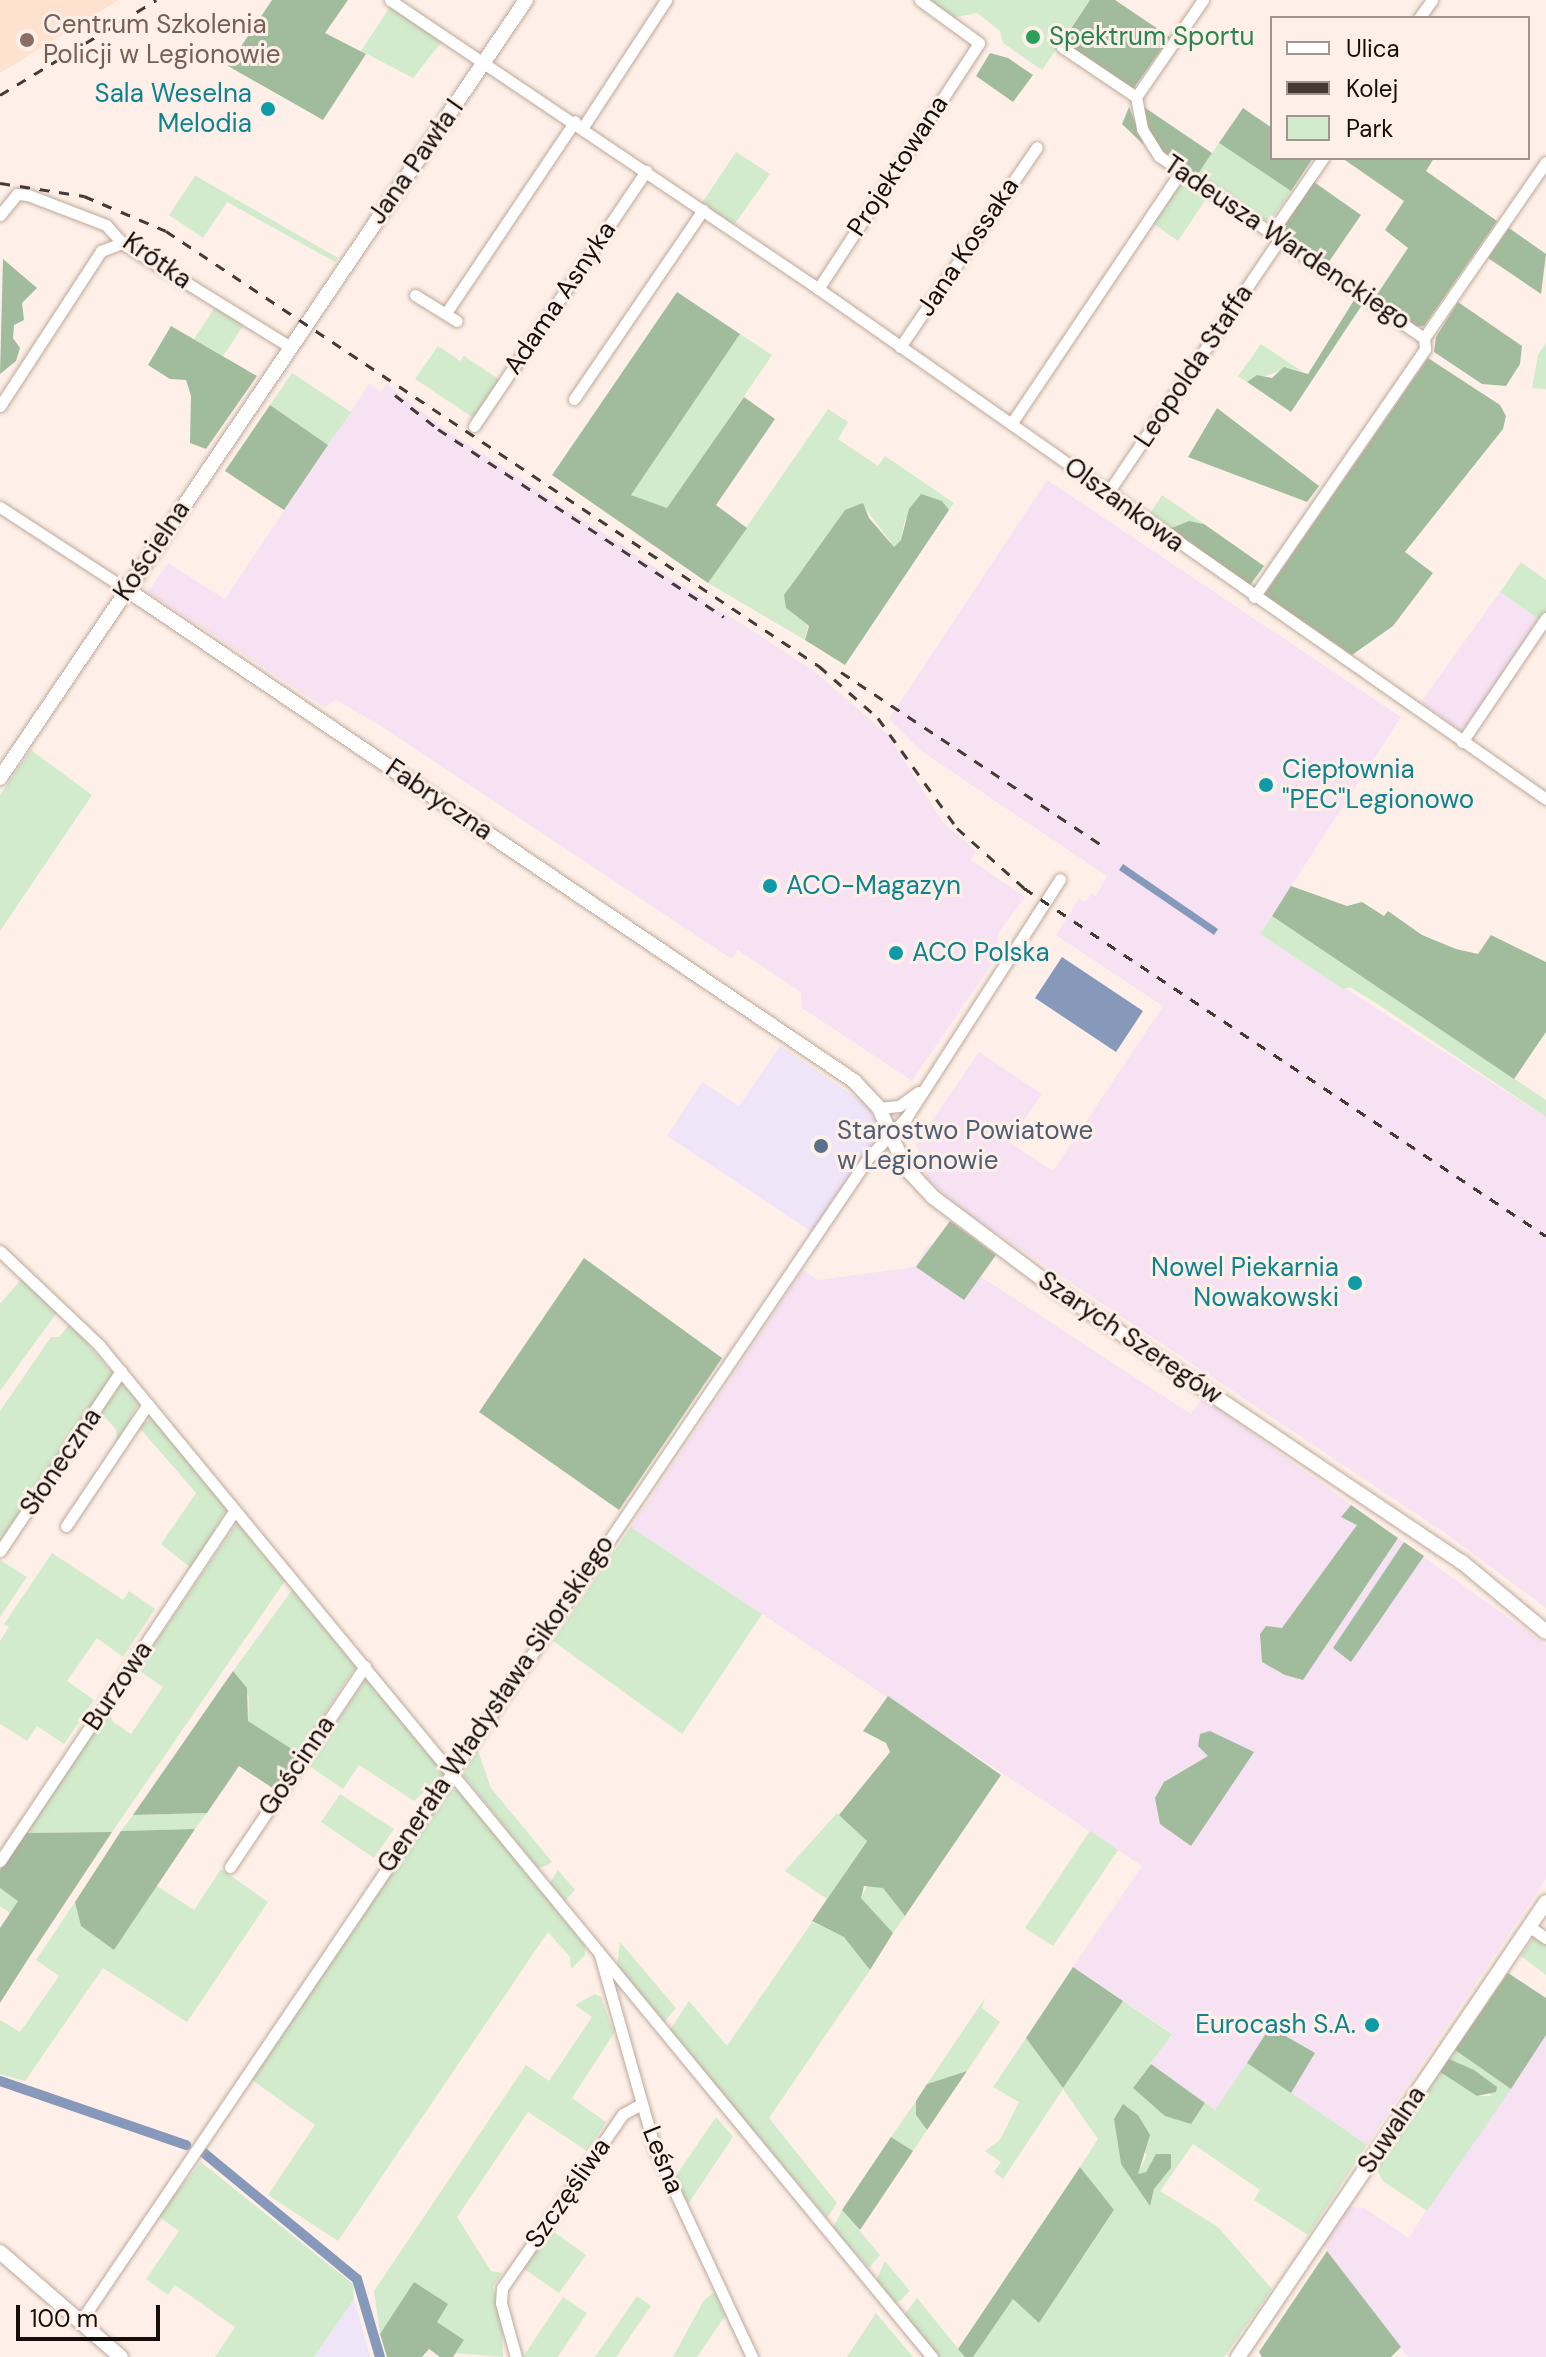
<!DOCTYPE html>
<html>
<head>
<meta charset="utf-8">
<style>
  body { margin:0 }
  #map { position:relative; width:1546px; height:2357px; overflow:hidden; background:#fef0e8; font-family:"DM Sans",sans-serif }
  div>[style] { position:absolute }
  .commercial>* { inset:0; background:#f0e4f8 }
  .industrial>* { inset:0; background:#f6e2f2 }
  .built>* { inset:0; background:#fee1ce }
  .green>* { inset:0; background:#d1ebcc }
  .forest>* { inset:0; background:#a1bc9c }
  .water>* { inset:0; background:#8699ba }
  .canal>* { height:10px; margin:-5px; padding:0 5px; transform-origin:5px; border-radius:5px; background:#8699ba }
  .roads { filter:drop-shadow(0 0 2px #bda99b) drop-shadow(0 0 2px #bda99b) }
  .minor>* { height:11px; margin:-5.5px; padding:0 5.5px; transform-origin:5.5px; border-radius:5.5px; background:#fff }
  .tertiary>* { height:14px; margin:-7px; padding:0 7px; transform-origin:7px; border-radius:7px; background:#fff }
  .secondary>* { height:14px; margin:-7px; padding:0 7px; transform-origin:7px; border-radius:7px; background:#fff }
  .rail>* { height:3px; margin-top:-1.5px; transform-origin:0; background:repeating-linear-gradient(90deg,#443b37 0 10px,transparent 0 20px) }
  .dots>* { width:22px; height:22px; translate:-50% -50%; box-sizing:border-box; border:4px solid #fef0e8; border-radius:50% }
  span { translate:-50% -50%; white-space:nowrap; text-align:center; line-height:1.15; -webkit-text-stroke:6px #fef0e8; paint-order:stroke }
  .education-label { font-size:26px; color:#785e54 }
  .left { translate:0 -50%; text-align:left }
  .leisure-label { font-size:26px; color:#27864d }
  .culture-label { font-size:26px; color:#0d838f }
  .right { translate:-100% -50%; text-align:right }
  .street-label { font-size:26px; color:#140d09 }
  .service-label { font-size:26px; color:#4e5e75 }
  .legend { position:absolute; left:1270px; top:16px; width:260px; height:144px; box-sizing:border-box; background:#fef0e8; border:2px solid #a0958f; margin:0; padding:10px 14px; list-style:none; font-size:24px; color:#140d09 }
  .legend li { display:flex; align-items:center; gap:16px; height:40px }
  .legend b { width:40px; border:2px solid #a0958f }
  .scale { position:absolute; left:16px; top:2305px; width:144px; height:36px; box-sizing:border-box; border:4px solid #140d09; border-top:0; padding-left:10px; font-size:24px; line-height:28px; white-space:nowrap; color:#140d09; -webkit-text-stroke:6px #fef0e8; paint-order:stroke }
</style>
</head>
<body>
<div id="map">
  <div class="commercial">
    <i style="clip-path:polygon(780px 1046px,867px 1105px,878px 1127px,876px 1138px,812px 1232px,667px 1136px,702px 1082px,739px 1106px)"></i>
    <i style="clip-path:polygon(354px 2299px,370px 2357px,314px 2357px)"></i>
  </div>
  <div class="industrial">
    <i style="clip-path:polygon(370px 383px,380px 392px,387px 384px,439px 425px,815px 672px,888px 735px,942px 821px,976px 851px,971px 860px,1025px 897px,998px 934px,999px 953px,912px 1081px,802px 1008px,801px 992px,738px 950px,732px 959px,379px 725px,336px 700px,324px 707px,148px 592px,168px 563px,225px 599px)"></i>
    <i style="clip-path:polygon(1047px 480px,1401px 717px,1260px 934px,1546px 1117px,1546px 1608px,1448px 1535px,962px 1210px,928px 1179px,916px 1144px,979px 1052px,1042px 1094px,1009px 1142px,1053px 1171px,1163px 1006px,1056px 935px,1079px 899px,1086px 902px,1091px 893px,1096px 896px,1107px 876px,921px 751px,889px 719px)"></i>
    <i style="clip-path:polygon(1500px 592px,1540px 620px,1464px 733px,1421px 702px)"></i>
    <i style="clip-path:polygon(929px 1243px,1191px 1414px,1203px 1398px,1546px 1645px,1546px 1879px,1367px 2145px,1247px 2064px,1215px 2110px,1151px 2064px,1172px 2033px,1073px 1967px,1142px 1866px,631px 1527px,803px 1270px,818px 1280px,915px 1267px)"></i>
    <i style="clip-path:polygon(1546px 2035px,1546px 2357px,1408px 2357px,1323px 2245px,1349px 2207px,1365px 2208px,1408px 2238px)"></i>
  </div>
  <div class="built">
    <i style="clip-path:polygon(0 0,119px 0,0 73px)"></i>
  </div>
  <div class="green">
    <i style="clip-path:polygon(926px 0,1090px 0,1042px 70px,1003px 43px,1000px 31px,977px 13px,952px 18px)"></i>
    <i style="clip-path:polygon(392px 4px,444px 39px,413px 78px,361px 51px)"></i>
    <i style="clip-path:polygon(1219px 143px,1291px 191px,1271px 220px,1261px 221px,1196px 177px)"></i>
    <i style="clip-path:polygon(736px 152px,770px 174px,734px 225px,702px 203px)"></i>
    <i style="clip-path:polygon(195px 176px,196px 176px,338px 258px,335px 262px,227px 202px,203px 238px,169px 215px)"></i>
    <i style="clip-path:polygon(1180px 177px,1208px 196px,1178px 241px,1151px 222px)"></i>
    <i style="clip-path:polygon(216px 306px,245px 323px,223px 356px,194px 339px)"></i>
    <i style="clip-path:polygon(740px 334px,772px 355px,667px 509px,631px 495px)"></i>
    <i style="clip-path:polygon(1546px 343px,1546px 389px,1532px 388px,1538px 355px)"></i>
    <i style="clip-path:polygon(1261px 344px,1303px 372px,1289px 368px,1247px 382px,1238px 376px)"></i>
    <i style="clip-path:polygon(438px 346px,460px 361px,464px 356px,500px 380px,475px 419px,415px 379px)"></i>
    <i style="clip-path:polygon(292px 373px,351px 412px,328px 445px,270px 405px)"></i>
    <i style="clip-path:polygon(828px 409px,848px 422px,838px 439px,878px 466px,885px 456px,954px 503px,949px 510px,942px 501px,905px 519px,901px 540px,894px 547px,866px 509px,845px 510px,789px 587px,786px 608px,808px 626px,805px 640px,708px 583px)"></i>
    <i style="clip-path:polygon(1162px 495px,1204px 524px,1189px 521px,1169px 529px,1149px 515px)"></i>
    <i style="clip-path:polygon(1521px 562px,1546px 580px,1546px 612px,1540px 620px,1500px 592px)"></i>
    <i style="clip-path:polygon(31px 750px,92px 795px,0 931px,0 795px)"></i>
    <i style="clip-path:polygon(1272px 916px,1546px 1100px,1546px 1117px,1376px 1003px,1350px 987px,1343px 989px,1260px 934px)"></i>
    <i style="clip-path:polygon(22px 1278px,58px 1311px,0 1391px,0 1304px)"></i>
    <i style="clip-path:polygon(70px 1323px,114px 1375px,0 1541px,0 1411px,51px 1337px,59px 1337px)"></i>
    <i style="clip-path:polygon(123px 1382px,140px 1401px,117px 1443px,116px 1430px,106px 1418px,96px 1419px)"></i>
    <i style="clip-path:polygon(153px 1418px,227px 1508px,192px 1569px,161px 1544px,196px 1493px,138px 1426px)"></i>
    <i style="clip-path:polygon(237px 1523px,285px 1581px,112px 1832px,25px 1833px,108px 1709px,113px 1722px,131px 1734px,163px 1687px,137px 1669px)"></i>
    <i style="clip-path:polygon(631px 1527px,762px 1614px,682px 1734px,553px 1641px)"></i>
    <i style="clip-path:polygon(52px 1553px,123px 1600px,129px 1591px,155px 1609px,123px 1657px,97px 1638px,67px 1681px,94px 1700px,64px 1744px,37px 1726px,27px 1741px,0 1724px,0 1641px,9px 1627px,4px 1624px)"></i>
    <i style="clip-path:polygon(0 1560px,27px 1577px,0 1617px)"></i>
    <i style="clip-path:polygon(292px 1590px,356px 1666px,298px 1753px,248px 1721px,249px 1697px,233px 1671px)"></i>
    <i style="clip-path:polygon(366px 1679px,445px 1774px,414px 1801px,359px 1765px,343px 1789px,308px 1765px)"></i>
    <i style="clip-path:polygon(476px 1745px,491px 1788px,552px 1862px,546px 1866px,538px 1868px,463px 1775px)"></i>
    <i style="clip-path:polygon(448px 1790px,460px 1790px,585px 1946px,585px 1955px,571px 1969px,570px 1957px,548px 1932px,338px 2241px,268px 2195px,315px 2125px,251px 2079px)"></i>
    <i style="clip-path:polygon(340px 1794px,394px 1829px,374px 1858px,321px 1822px)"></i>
    <i style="clip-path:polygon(207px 1813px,195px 1829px,121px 1831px,133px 1815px)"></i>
    <i style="clip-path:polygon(837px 1813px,867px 1840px,827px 1899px,785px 1871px)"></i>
    <i style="clip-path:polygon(1090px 1831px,1118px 1850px,1053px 1946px,1025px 1928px)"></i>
    <i style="clip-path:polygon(221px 1869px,268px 1902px,187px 2022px,103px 1968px,25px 2081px,0 2074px,0 2020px,20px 2032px,59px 1976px,36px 1960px,75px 1902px,81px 1926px,114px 1950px,157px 1886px,194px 1910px)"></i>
    <i style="clip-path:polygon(558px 1870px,575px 1890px,565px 1901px,550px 1883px)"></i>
    <i style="clip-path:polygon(869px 1883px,883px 1888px,905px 1916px,893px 1933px,861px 1898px)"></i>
    <i style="clip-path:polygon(0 1888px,19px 1900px,10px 1913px,0 1906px)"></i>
    <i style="clip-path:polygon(812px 1922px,845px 1937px,870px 1970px,769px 2118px,837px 2203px,827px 2218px,669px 2031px,689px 2001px,727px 2046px)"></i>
    <i style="clip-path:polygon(1534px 1937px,1546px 1943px,1546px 1975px,1521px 1956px)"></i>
    <i style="clip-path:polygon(620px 1942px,676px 2008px,664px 2022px,617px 1966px)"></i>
    <i style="clip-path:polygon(595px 1994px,601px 1997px,614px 2033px,572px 2098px,606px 2122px,587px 2151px,528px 2112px,457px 2217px,491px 2271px,502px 2273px,493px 2287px,502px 2321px,503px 2357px,456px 2353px,464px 2340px,437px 2322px,414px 2283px,380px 2334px,374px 2291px,526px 2065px,549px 2081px,592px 2017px,575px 2005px)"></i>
    <i style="clip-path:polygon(985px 1998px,982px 2008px,1000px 2022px,967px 2071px,927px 2084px)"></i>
    <i style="clip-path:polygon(evenodd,1123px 2001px,1172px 2034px,1133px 2088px,1191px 2124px,1205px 2103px,1215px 2110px,1247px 2063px,1367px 2145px,1308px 2235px,1254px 2200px,1260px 2190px,1193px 2144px,1160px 2191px,1218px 2227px,1272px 2289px,1224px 2357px,973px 2357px,1013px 2299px,1039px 2323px,1114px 2211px,1080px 2167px,1098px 2139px,1063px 2089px,1003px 2179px,994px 2172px,1001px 2162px,985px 2151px,1000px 2140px,1019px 2102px,993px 2087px,1026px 2038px,1063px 2088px,1123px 2001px,1114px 2119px,1147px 2155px,1137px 2175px,1146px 2172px,1156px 2154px,1171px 2168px,1154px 2189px,1150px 2205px,1121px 2164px,1114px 2119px)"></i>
    <i style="clip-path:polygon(1455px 2050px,1511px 2089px,1427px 2211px,1383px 2181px,1376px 2168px,1440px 2072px,1477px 2096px,1492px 2096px,1449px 2059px)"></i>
    <i style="clip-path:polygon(916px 2101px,916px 2115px,927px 2130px,913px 2151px,891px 2137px)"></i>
    <i style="clip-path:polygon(716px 2117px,733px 2137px,688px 2204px,675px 2177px)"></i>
    <i style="clip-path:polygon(201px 2162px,353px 2284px,354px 2299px,314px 2357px,215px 2357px,235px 2327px,175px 2285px,168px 2295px,146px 2279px,179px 2231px,158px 2216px)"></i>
    <i style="clip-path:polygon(842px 2210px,880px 2255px,869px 2268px,833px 2228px)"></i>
    <i style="clip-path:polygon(550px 2229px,586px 2255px,559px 2293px,523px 2268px)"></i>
    <i style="clip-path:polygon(885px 2261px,910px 2291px,900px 2301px,894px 2303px,876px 2281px)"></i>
    <i style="clip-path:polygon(715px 2292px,725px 2316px,697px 2357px,673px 2357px,704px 2300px)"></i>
    <i style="clip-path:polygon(637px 2296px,651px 2306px,616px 2357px,595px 2357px)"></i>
    <i style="clip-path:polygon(563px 2297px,587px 2313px,558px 2357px,523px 2357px)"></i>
    <i style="clip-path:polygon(917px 2298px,965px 2357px,939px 2357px,904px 2315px)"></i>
    <i style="clip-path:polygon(876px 2313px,913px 2357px,847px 2357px)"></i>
  </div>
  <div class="forest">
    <i style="clip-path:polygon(272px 0,348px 0,325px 33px,366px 54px,323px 120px,228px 66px)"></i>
    <i style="clip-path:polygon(1090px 0,1115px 0,1170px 37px,1133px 89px,1062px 42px)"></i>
    <i style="clip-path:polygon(990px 53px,1008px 58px,1033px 75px,1013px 102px,976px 76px)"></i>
    <i style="clip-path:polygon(1141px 105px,1212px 153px,1196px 177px,1152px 145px)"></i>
    <i style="clip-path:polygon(1129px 107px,1135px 122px,1144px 145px,1122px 124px)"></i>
    <i style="clip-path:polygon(1243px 108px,1272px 128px,1272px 158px,1313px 158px,1291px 191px,1219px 143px)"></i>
    <i style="clip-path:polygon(1342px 158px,1434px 158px,1426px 171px,1497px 221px,1424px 326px,1416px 327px,1374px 299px,1408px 248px,1385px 230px,1404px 201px)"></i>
    <i style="clip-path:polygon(1314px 182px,1361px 215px,1326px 266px,1284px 237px,1283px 227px)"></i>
    <i style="clip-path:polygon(1509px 228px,1546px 254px,1541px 294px,1488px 258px)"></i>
    <i style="clip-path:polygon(3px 259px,37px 288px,22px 303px,24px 320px,14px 325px,13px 338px,20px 348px,16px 361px,0 374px)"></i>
    <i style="clip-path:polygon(677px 292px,740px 334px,631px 495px,667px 508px,744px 397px,775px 419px,716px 505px,747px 528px,708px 583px,552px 475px)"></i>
    <i style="clip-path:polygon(1356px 297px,1364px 302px,1291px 412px,1247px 382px,1257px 375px,1272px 378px,1284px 367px,1308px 374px)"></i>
    <i style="clip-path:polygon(1458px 302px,1522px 346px,1520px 364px,1506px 386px,1482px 384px,1434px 352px,1436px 337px)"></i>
    <i style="clip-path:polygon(171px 326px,257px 376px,206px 449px,190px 443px,191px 396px,186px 380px,170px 379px,148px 365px)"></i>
    <i style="clip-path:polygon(1428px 358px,1500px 405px,1506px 416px,1503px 429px,1405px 552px,1433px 573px,1393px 626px,1352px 655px,1264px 595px)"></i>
    <i style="clip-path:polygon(270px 405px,328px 445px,284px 510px,225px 471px)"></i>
    <i style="clip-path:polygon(1217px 408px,1319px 486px,1307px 502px,1188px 457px)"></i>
    <i style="clip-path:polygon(921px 494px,942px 501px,949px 510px,845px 665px,805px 640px,809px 626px,786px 608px,784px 595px,845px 510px,863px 503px,869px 518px,894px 547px,901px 540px,909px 509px)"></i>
    <i style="clip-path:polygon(1189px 521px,1204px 524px,1264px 566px,1250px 585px,1169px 529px)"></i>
    <i style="clip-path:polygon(1291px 886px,1347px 906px,1362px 902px,1384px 916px,1388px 911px,1422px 935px,1456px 949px,1478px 954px,1491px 935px,1546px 962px,1546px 1032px,1514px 1079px,1272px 916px)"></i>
    <i style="clip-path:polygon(950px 1221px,996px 1255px,964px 1300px,916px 1267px)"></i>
    <i style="clip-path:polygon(584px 1258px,722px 1358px,619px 1510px,479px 1412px)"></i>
    <i style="clip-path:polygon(1351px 1505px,1398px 1538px,1303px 1680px,1285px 1675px,1262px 1662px,1260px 1634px,1266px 1626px,1282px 1628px,1357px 1525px,1341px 1517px)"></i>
    <i style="clip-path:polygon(1404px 1542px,1424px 1556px,1351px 1662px,1333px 1648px)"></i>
    <i style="clip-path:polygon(233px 1671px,247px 1688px,248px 1721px,298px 1753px,274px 1789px,239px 1766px,207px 1813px,133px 1815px)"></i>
    <i style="clip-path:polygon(888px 1696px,1001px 1775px,905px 1916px,883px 1888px,864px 1886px,861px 1898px,893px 1933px,870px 1970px,844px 1937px,812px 1921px,867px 1841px,839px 1815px,890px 1752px,886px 1743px,863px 1731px)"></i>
    <i style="clip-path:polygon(1210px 1731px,1254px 1752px,1191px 1846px,1160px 1824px,1155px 1798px,1164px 1782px,1208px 1756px,1198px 1746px,1200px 1734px)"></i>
    <i style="clip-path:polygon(195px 1829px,114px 1950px,81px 1926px,75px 1902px,121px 1831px)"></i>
    <i style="clip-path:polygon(112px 1832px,30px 1956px,0 2003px,0 1928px,18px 1901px,0 1888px,0 1870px,25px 1833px)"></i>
    <i style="clip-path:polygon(1073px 1967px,1123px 2001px,1063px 2088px,1026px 2038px)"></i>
    <i style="clip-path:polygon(1508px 1973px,1546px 1998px,1546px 2035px,1511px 2089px,1455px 2050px)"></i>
    <i style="clip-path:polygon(1270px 2027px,1315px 2053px,1291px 2093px,1247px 2063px)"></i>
    <i style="clip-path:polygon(1449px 2059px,1474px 2070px,1497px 2087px,1496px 2092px,1477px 2096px,1440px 2072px)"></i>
    <i style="clip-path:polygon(1151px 2064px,1205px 2103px,1191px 2124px,1165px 2116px,1133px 2088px)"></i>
    <i style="clip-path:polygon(967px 2071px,927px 2130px,916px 2115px,916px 2101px,927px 2084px)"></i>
    <i style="clip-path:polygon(1123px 2104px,1138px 2115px,1150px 2135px,1138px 2174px,1146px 2172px,1156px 2154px,1171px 2154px,1171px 2168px,1154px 2189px,1150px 2206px,1121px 2164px,1114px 2119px)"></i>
    <i style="clip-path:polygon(891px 2137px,913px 2151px,860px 2230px,842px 2210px)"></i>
    <i style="clip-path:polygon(1080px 2167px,1114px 2210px,1039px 2323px,1013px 2299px,973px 2357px,965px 2357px,958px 2349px)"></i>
    <i style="clip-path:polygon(1327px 2251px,1401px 2347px,1391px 2357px,1262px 2357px,1259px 2352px)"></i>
    <i style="clip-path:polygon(414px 2282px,448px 2304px,437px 2322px,464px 2340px,453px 2357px,440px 2357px,429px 2349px,422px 2357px,387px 2357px,380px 2334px)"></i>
  </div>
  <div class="water">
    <i style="clip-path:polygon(1123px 864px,1218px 929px,1214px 935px,1119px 870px)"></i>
    <i style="clip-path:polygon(1062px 957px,1143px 1011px,1116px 1052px,1035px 998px)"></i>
  </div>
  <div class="canal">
    <i style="left:0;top:2081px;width:197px;rotate:19deg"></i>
    <i style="left:204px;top:2153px;width:198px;rotate:39.5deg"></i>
    <i style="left:357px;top:2279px;width:81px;rotate:73.6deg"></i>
  </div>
  <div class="roads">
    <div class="minor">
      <i style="left:390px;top:0;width:510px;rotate:33.97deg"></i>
      <i style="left:813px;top:285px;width:895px;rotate:35.04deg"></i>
      <i style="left:1419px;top:18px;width:22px;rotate:-54deg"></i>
      <i style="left:1062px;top:47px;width:89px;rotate:34deg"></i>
      <i style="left:1136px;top:97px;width:33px;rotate:79deg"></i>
      <i style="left:1142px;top:129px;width:32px;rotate:58deg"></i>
      <i style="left:1159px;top:156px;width:321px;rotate:34.5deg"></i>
      <i style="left:1136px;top:97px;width:118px;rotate:-55.4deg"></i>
      <i style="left:583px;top:127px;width:152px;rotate:-56.8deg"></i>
      <i style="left:0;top:215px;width:27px;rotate:-51deg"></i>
      <i style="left:17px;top:194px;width:11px;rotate:5deg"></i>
      <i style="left:28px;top:195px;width:84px;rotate:21deg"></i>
      <i style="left:106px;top:225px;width:24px;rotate:48deg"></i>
      <i style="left:122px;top:243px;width:196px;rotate:31.7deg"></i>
      <i style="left:1272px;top:232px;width:90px;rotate:-55.4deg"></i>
      <i style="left:818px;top:289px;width:294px;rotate:-56.8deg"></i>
      <i style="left:979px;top:43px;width:73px;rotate:-143.9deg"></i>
      <i style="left:415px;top:295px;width:49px;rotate:31.8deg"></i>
      <i style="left:446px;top:313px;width:231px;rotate:-56.1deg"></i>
      <i style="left:1424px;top:338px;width:214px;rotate:-55.3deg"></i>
      <i style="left:900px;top:347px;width:242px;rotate:-55.6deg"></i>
      <i style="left:574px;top:399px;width:229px;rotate:-55.7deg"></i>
      <i style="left:0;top:406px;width:185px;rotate:-56.9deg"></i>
      <i style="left:101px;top:251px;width:22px;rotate:-21deg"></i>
      <i style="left:1011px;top:424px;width:305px;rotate:-56.1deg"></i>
      <i style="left:474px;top:426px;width:308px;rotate:-56deg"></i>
      <i style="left:1107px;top:494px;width:309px;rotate:-55.9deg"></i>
      <i style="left:0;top:507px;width:150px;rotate:33.1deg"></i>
      <i style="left:1254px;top:597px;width:301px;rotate:-55.4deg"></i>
      <i style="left:1425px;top:349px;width:11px;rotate:-95deg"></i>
      <i style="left:1462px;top:742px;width:150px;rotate:-55.9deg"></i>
      <i style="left:879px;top:1108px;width:20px;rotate:-6deg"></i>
      <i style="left:899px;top:1106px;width:24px;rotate:-36deg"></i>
      <i style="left:0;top:1251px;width:137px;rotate:43.5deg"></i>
      <i style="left:99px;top:1345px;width:1311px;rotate:50.54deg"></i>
      <i style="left:66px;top:1526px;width:147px;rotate:-56.1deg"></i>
      <i style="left:0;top:1551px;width:217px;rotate:-56.1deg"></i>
      <i style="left:0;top:1861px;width:422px;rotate:-56.2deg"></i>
      <i style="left:230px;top:1867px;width:242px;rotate:-56.1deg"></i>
      <i style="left:1530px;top:1927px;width:19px;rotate:35deg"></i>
      <i style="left:600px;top:1955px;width:202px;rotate:74.2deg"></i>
      <i style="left:655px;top:2149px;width:230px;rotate:65deg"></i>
      <i style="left:80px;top:2322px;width:1406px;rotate:-55.9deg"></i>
      <i style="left:868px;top:1158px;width:55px;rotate:-46.5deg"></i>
      <i style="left:906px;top:1118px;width:284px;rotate:-57.2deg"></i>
      <i style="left:516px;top:2357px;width:56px;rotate:-105.5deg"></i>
      <i style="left:501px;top:2303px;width:15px;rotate:-86deg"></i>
      <i style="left:502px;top:2288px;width:212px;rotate:-55.2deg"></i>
      <i style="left:623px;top:2114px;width:21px;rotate:-29deg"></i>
    </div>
    <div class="tertiary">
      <i style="left:126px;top:589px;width:879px;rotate:34.05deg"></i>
      <i style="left:854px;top:1081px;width:37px;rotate:47deg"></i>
      <i style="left:879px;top:1108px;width:64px;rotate:66.2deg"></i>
      <i style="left:905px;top:1167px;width:41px;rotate:47deg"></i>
      <i style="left:933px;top:1197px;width:156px;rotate:36.9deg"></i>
      <i style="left:1058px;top:1291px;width:486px;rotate:33.9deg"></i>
      <i style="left:1462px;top:1562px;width:109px;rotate:39.8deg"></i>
      <i style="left:0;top:778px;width:939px;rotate:-55.94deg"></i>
      <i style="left:1238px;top:2357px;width:549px;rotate:-55.91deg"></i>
    </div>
    <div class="secondary">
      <i style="left:0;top:2252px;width:160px;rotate:41deg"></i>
    </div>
  </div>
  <div class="rail">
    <i style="left:0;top:95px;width:183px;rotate:-31.3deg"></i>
    <i style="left:0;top:183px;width:85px;rotate:8.8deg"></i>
    <i style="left:84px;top:196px;width:89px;rotate:23.1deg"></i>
    <i style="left:166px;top:231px;width:785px;rotate:33.67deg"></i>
    <i style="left:819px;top:666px;width:79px;rotate:41.4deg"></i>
    <i style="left:878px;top:718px;width:135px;rotate:54.3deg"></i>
    <i style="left:957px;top:828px;width:90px;rotate:41.8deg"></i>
    <i style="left:1024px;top:888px;width:627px;rotate:33.69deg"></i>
    <i style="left:395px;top:395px;width:55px;rotate:38.3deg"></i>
    <i style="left:438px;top:429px;width:342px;rotate:33.3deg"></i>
    <i style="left:841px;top:672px;width:316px;rotate:33.6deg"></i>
  </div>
  <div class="dots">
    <i style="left:1033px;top:37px;background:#2e9e5b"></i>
    <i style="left:27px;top:40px;background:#8d6e63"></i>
    <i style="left:268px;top:109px;background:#0f9aa8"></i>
    <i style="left:1266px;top:785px;background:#0f9aa8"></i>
    <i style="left:770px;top:886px;background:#0f9aa8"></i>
    <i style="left:896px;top:953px;background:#0f9aa8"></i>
    <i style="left:821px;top:1146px;background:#5c6f8a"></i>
    <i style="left:1355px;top:1283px;background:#0f9aa8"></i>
    <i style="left:1372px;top:2025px;background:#0f9aa8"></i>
  </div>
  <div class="education-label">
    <span class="left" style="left:43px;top:40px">Centrum Szkolenia<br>Policji w Legionowie</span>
  </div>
  <div class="leisure-label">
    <span class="left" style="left:1049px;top:37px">Spektrum Sportu</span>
  </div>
  <div class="culture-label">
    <span class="right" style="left:252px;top:109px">Sala Weselna<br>Melodia</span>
    <span class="left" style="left:1282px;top:785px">Ciepłownia<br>"PEC"Legionowo</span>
    <span class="left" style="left:786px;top:886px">ACO-Magazyn</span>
    <span class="left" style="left:912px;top:953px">ACO Polska</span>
    <span class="right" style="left:1339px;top:1283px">Nowel Piekarnia<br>Nowakowski</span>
    <span class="right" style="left:1356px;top:2025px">Eurocash S.A.</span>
  </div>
  <div class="street-label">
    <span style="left:416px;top:162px;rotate:-55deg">Jana Pawła I</span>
    <span style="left:898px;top:166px;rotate:-57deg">Projektowana</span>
    <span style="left:1287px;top:243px;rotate:34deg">Tadeusza Wardenckiego</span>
    <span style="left:968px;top:247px;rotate:-56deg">Jana Kossaka</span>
    <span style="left:157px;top:261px;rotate:35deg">Krótka</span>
    <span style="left:560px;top:298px;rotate:-56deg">Adama Asnyka</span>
    <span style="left:1194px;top:366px;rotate:-56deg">Leopolda Staffa</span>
    <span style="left:1124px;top:505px;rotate:36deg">Olszankowa</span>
    <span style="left:152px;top:551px;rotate:-56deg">Kościelna</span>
    <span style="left:439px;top:800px;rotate:34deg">Fabryczna</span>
    <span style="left:1130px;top:1338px;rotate:34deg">Szarych Szeregów</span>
    <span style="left:61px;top:1462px;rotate:-56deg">Słoneczna</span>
    <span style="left:118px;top:1686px;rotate:-56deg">Burzowa</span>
    <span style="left:496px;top:1704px;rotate:-56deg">Generała Władysława Sikorskiego</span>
    <span style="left:297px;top:1766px;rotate:-56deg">Gościnna</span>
    <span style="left:1392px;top:2130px;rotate:-56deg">Suwalna</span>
    <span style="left:663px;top:2160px;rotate:68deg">Leśna</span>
    <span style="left:568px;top:2193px;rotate:-55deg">Szczęśliwa</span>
  </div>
  <div class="service-label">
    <span class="left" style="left:837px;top:1146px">Starostwo Powiatowe<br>w Legionowie</span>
  </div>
  <ul class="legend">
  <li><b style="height:10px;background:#fff"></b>Ulica</li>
  <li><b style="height:10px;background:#443b37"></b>Kolej</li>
  <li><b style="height:22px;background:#d1ebcc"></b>Park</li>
  </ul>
  <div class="scale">100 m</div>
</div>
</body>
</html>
